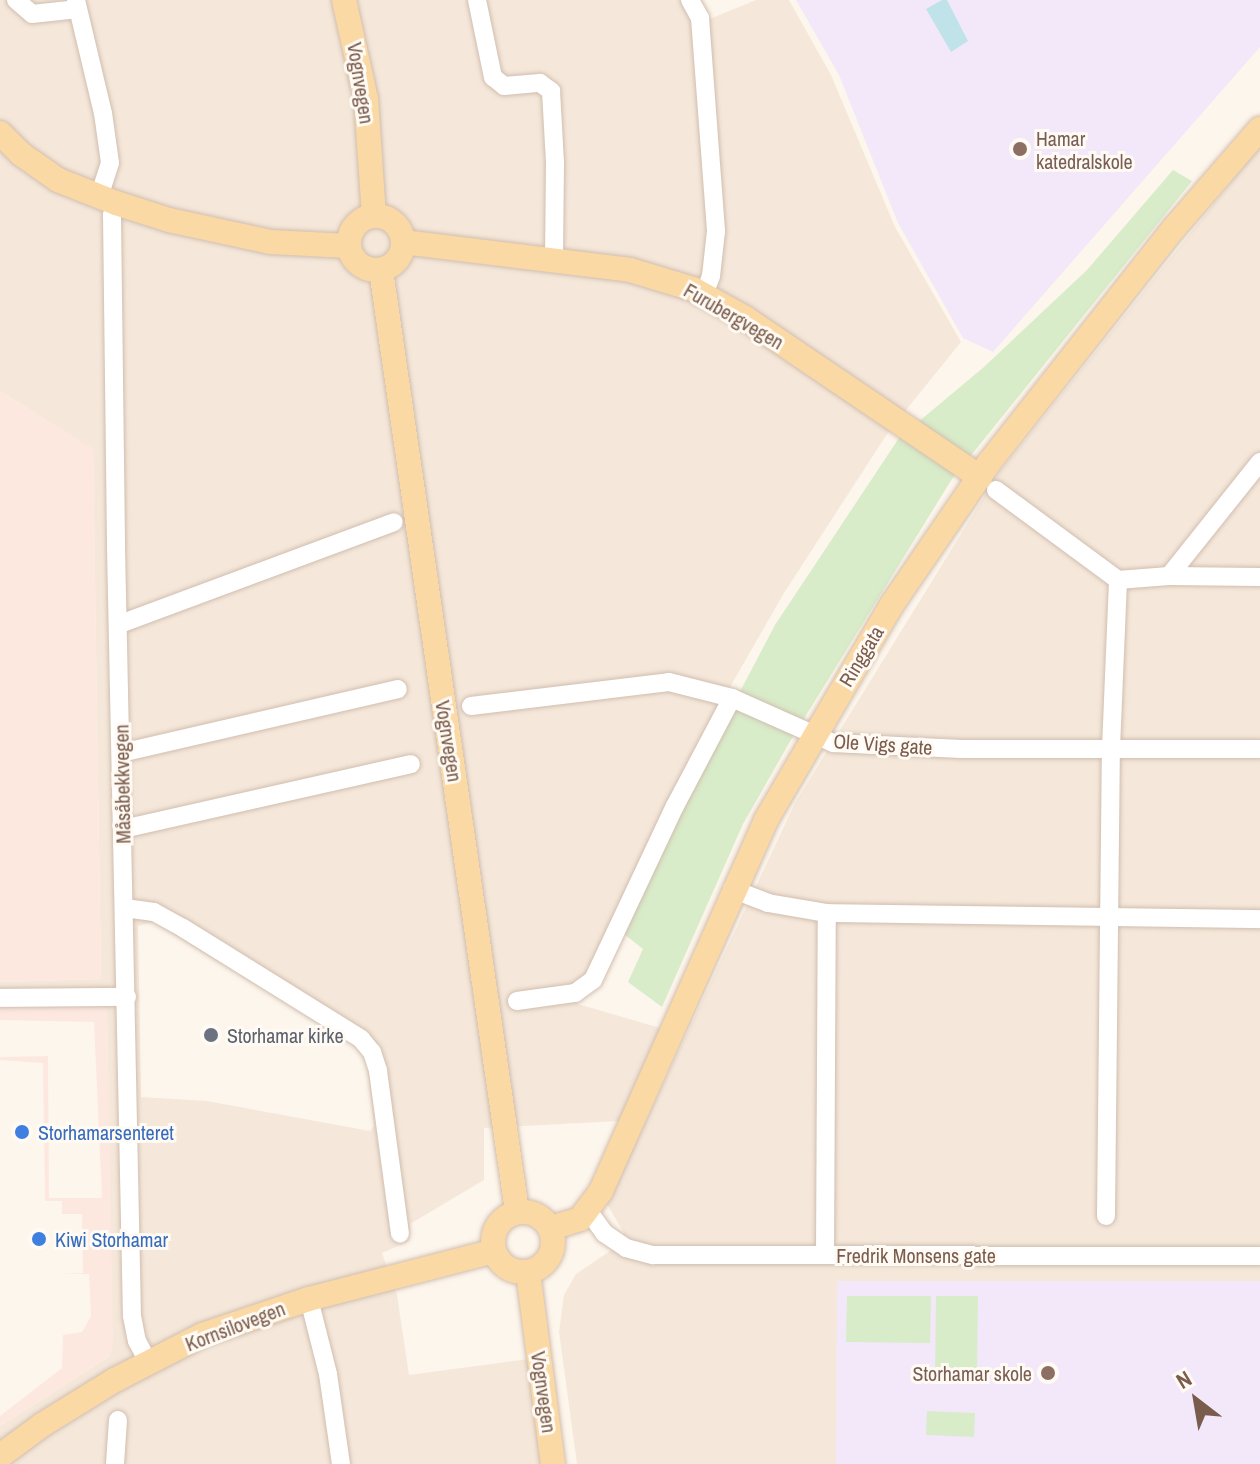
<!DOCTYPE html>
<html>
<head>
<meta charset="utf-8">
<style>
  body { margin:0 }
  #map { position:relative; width:1260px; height:1464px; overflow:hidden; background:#fdf6ec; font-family:"Archivo Narrow",sans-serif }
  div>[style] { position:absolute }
  .residential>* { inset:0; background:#f5e8da }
  .commercial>* { inset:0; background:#fde8e0 }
  .education>* { inset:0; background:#f3e8fa }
  .green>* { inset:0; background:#d8ecc9 }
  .water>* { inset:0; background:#bfe3e8 }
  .roads { filter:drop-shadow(0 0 2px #d1beb0) drop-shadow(0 0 2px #d1beb0) }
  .minor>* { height:18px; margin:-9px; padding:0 9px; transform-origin:9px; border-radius:9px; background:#fff }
  .major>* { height:24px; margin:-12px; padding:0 12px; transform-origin:12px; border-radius:12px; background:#fbd9a5 }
  .major>.ring { margin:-12px; padding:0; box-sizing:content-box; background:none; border:24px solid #fbd9a5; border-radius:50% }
  .dots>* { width:22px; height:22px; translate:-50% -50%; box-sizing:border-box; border:4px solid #fffaf3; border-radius:50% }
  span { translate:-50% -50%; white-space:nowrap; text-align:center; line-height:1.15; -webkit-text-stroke:6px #fffaf3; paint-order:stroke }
  .street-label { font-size:20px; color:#7a5c4d }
  .education-label { font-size:20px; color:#785e54 }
  .left { translate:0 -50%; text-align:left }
  .right { translate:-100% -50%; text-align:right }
  .worship-label { font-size:20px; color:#5b616d }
  .shop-label { font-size:20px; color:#366cbe }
  .north { position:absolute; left:1156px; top:1360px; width:80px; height:80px; -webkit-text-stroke:6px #fffaf3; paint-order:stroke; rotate:329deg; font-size:22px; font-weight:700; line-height:32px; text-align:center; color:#7a5c4d }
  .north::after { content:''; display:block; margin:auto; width:28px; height:36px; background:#7a5c4d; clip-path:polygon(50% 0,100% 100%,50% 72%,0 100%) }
</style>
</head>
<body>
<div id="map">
  <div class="residential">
    <i style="clip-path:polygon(evenodd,0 0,681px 0,695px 25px,756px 0,789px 0,831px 75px,895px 227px,961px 342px,889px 431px,784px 593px,718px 708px,581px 983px,578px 1004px,660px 1028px,619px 1121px,484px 1128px,484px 1180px,410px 1224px,410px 1241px,382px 1253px,397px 1295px,409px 1375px,528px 1359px,543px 1464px,0 1464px,0 1426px,110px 1356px,107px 1010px,0 1005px,0 982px,101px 979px,93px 450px,0 391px,0 0,153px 922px,355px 1045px,367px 1062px,374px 1126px,370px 1131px,207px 1101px,141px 1097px,138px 926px,153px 922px)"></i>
    <i style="clip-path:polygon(1260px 146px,1260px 1464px,577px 1464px,559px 1332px,564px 1295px,576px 1274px,613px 1249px,624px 1233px,607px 1204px,795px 803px,998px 474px)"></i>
  </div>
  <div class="commercial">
    <i style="clip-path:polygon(0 391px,93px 449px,101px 979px,0 982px)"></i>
    <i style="clip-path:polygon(0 1005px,104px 1006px,107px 1010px,113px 1343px,110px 1356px,0 1426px,0 1416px,62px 1368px,63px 1335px,82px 1332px,91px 1316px,89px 1274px,63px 1274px,83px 1273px,82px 1214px,62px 1214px,62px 1201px,45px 1201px,43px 1063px,0 1060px,0 1057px,48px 1056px,49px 1198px,102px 1198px,94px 1022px,0 1020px)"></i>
  </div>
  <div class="education">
    <i style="clip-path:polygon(796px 0,1260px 0,1260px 47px,993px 352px,963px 338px,898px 223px,839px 75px)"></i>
    <i style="clip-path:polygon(837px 1281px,1260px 1281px,1260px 1464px,836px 1464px)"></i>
  </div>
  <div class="green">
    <i style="clip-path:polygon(1173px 170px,1192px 181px,952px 479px,792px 738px,743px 824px,662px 1007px,628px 982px,643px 949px,624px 934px,676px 813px,775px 625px,899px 438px,984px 367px,1087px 270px)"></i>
    <i style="clip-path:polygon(847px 1296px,931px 1296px,930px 1343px,846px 1342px)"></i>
    <i style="clip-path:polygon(936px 1296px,978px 1296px,977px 1376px,935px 1375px)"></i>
    <i style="clip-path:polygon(927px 1411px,975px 1413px,974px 1437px,926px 1435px)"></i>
  </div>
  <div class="water">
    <i style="clip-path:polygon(942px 0,947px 0,968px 41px,951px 52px,926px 9px)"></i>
  </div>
  <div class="roads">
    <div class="minor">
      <i style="left:16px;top:0;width:21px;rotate:41deg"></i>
      <i style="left:32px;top:14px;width:46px;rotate:-6.2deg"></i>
      <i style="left:76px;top:0;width:116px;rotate:76.6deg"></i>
      <i style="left:103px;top:113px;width:50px;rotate:82deg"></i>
      <i style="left:110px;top:163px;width:36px;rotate:108deg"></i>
      <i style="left:477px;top:0;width:79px;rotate:78.3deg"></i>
      <i style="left:493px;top:77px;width:14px;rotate:39deg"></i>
      <i style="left:504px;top:86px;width:36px;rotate:-5deg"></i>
      <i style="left:540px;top:83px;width:14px;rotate:36deg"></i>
      <i style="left:551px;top:91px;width:71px;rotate:86.8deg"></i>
      <i style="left:555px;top:162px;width:98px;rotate:90.6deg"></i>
      <i style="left:690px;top:0;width:21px;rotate:61deg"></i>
      <i style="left:700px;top:18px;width:214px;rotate:85.7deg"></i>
      <i style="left:716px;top:231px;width:45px;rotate:96.3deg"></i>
      <i style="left:711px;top:276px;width:19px;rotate:111deg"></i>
      <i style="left:116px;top:203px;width:13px;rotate:108deg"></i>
      <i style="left:112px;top:215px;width:332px;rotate:89.3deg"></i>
      <i style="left:116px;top:547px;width:769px;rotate:88.81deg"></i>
      <i style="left:132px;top:1316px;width:25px;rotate:79deg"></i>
      <i style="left:137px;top:1341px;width:24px;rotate:62deg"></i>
      <i style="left:996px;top:490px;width:152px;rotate:36.4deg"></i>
      <i style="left:1118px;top:580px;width:51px;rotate:-4.5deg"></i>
      <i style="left:1169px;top:576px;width:91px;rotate:0.6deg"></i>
      <i style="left:1169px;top:576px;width:146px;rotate:-51.4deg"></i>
      <i style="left:120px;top:624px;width:292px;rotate:-20.4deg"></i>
      <i style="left:471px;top:706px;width:199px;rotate:-6.9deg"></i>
      <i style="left:669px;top:682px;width:65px;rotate:14.3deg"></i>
      <i style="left:732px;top:698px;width:111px;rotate:24deg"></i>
      <i style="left:833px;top:743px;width:129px;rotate:2.7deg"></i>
      <i style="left:962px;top:749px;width:298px"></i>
      <i style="left:121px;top:753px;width:284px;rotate:-13deg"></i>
      <i style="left:123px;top:829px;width:295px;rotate:-12.7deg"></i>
      <i style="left:732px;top:889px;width:39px;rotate:21deg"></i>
      <i style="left:768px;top:903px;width:60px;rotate:9.6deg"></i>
      <i style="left:827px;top:913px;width:433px;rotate:0.8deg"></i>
      <i style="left:125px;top:908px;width:29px;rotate:8deg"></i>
      <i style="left:154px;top:912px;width:33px;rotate:29deg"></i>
      <i style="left:183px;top:928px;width:210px;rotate:31.9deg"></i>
      <i style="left:361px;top:1039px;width:17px;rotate:50deg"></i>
      <i style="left:372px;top:1052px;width:20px;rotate:72deg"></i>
      <i style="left:378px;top:1071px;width:164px;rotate:82.3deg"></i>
      <i style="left:0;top:998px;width:127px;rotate:-0.5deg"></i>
      <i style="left:517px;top:1001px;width:59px;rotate:-7.9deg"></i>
      <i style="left:575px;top:993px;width:22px;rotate:-36deg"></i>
      <i style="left:593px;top:980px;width:192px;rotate:-64.8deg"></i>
      <i style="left:675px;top:806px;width:122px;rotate:-62.2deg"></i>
      <i style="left:589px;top:1212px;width:26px;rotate:54deg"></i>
      <i style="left:604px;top:1233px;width:27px;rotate:34deg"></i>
      <i style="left:626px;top:1248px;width:28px;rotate:15deg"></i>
      <i style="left:653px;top:1255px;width:607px;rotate:0.09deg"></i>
      <i style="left:1106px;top:1216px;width:468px;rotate:-89.4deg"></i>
      <i style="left:1111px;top:748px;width:168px;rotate:-87.6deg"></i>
      <i style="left:825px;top:1255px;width:342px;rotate:-89.7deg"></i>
      <i style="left:309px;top:1299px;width:77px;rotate:75.8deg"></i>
      <i style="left:328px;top:1374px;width:91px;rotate:81.8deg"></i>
      <i style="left:115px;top:1464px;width:44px;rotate:-86.1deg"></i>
    </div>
    <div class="major">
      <i style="left:344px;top:0;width:101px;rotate:77.5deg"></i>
      <i style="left:366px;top:99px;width:117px;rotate:86.1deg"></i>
      <i style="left:0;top:133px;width:30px;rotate:45deg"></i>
      <i style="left:21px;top:154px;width:45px;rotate:35.1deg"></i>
      <i style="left:58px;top:180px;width:62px;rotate:21.6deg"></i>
      <i style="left:116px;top:203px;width:56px;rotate:17.8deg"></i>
      <i style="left:169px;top:220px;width:104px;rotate:12.2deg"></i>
      <i style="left:271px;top:242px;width:77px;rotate:3deg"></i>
      <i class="ring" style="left:349px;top:216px;width:30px;height:30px"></i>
      <i style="left:403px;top:242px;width:229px;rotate:7deg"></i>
      <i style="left:630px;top:270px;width:66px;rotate:16.8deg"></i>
      <i style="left:693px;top:289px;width:60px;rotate:29.1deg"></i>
      <i style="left:745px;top:318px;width:284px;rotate:34.1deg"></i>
      <i style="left:381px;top:270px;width:952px;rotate:81.78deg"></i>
      <i class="ring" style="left:493px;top:1212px;width:36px;height:36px"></i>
      <i style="left:551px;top:1228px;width:30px;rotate:-17deg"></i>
      <i style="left:580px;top:1219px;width:35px;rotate:-53deg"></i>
      <i style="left:601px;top:1191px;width:406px;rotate:-66deg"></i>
      <i style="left:766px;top:820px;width:251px;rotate:-59.7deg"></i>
      <i style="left:893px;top:603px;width:170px;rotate:-55.6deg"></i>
      <i style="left:989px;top:463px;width:300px;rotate:-51.8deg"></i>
      <i style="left:1175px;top:227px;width:130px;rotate:-49.1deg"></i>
      <i style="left:528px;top:1272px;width:194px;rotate:82.6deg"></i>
      <i style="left:0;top:1456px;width:52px;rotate:-36.4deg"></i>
      <i style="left:42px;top:1425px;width:86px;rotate:-31.7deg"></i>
      <i style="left:115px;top:1380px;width:98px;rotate:-27.3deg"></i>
      <i style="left:202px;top:1335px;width:113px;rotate:-18.6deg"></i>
      <i style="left:309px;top:1299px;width:191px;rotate:-14.5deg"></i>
    </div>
  </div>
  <div class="dots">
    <i style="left:1020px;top:149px;background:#8d6e63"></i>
    <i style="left:211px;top:1035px;background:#6b7280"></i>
    <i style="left:22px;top:1132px;background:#3f7fe0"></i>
    <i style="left:39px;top:1239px;background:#3f7fe0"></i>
    <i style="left:1048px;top:1373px;background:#8d6e63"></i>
  </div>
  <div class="street-label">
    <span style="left:361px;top:83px;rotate:81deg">Vognvegen</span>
    <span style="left:734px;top:316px;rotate:30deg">Furubergvegen</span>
    <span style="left:861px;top:656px;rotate:-59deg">Ringgata</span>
    <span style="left:449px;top:741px;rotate:81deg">Vognvegen</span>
    <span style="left:883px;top:744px;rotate:4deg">Ole Vigs gate</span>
    <span style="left:122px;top:784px;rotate:-91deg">Måsåbekkvegen</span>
    <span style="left:916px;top:1255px">Fredrik Monsens gate</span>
    <span style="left:235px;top:1326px;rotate:-21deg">Kornsilovegen</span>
    <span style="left:544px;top:1392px;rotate:82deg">Vognvegen</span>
  </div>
  <div class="education-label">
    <span class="left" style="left:1036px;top:150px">Hamar<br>katedralskole</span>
    <span class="right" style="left:1032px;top:1373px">Storhamar skole</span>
  </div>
  <div class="worship-label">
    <span class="left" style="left:227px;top:1035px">Storhamar kirke</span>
  </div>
  <div class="shop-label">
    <span class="left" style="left:38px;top:1132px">Storhamarsenteret</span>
    <span class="left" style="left:55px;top:1239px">Kiwi Storhamar</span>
  </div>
  <div class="north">N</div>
</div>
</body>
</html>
